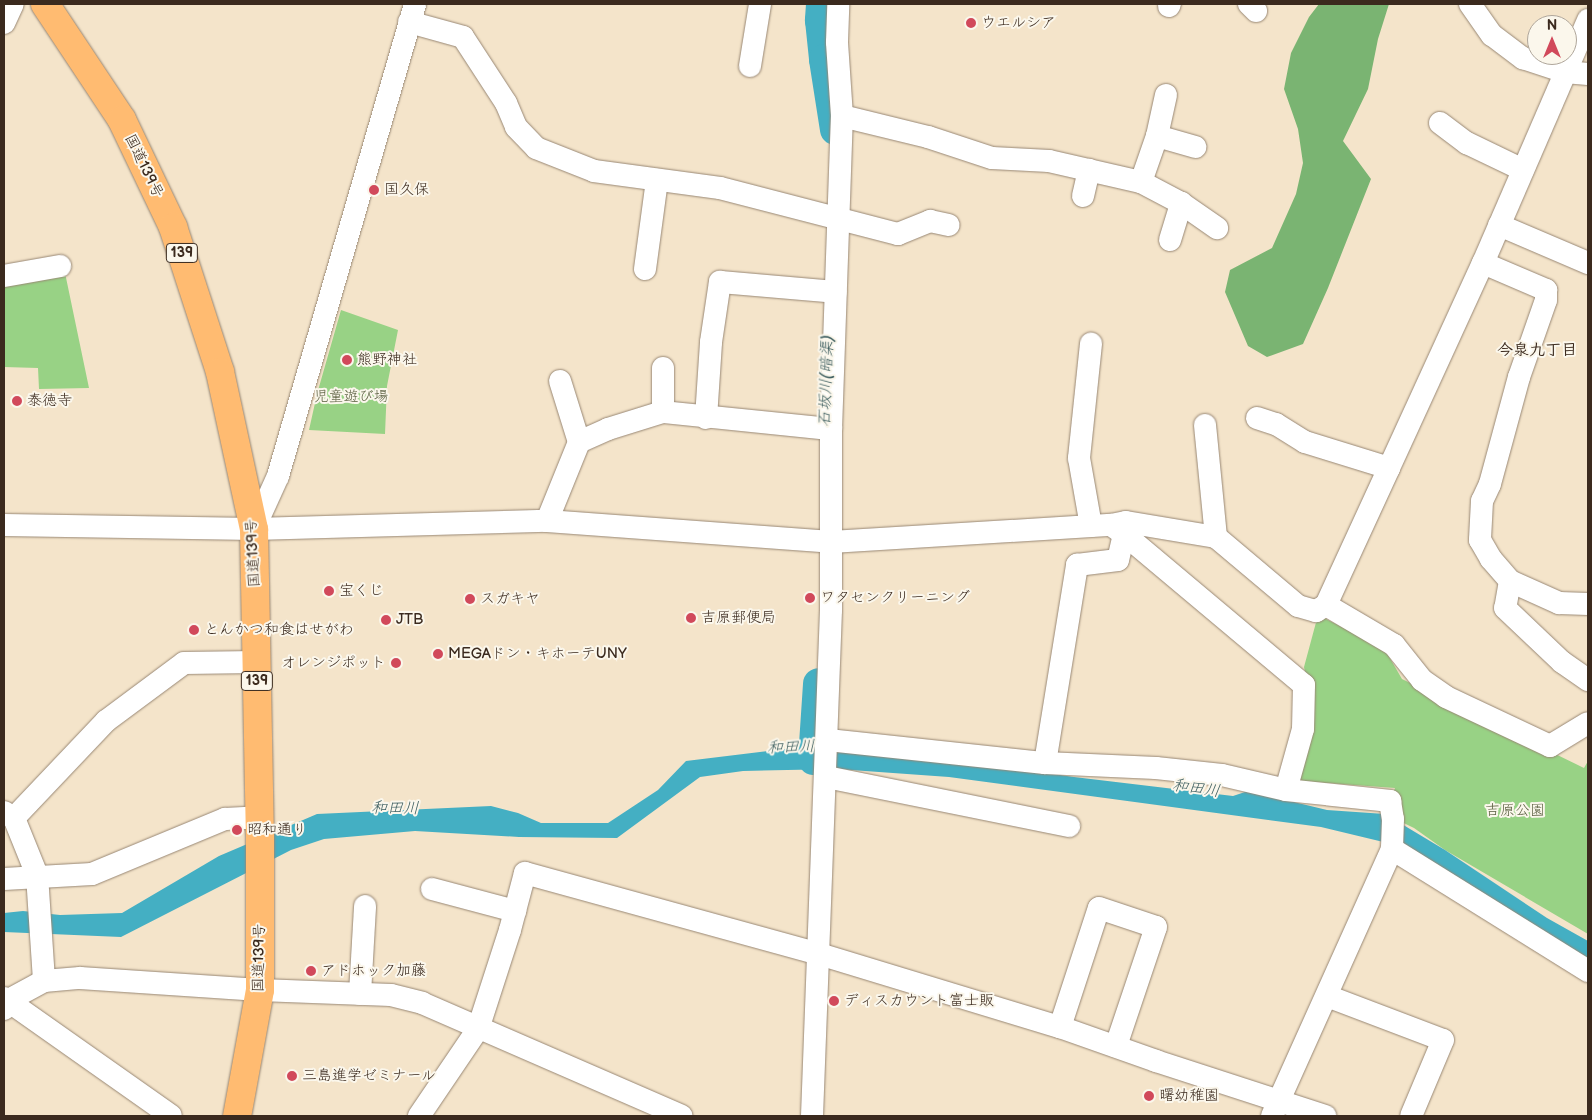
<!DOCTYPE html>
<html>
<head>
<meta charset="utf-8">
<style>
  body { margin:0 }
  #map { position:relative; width:1592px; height:1120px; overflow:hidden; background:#f4e4ca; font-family:"Balsamiq Sans","Klee One",sans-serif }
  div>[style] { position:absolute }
  .green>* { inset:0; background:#98d285 }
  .forest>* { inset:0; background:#7ab472 }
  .water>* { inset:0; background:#44afc3 }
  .river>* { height:31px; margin:-15.5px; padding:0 15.5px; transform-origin:15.5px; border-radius:15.5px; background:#44afc3 }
  .roads { filter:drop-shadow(0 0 1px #988774) drop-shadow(0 0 1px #988774) }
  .minor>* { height:22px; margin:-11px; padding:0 11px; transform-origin:11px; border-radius:11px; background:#fff }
  .highway>* { height:28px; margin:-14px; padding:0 14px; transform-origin:14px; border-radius:14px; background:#ffbb71 }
  .dots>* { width:14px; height:14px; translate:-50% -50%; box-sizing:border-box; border:2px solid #fbf7ec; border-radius:50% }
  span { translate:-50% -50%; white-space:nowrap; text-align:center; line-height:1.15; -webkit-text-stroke:4px #fbf7ec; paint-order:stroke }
  .shield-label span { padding:1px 4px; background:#fbf7ec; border:1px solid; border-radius:4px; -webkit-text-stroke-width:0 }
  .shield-label { font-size:14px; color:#3b2a1e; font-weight:700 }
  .poi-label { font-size:15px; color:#3b2a1e }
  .left { translate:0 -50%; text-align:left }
  .right { translate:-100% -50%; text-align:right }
  .street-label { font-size:15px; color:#3b2a1e }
  .park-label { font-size:15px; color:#575c3d }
  .neighbourhood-label { font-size:16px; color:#3b2a1e; font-weight:700 }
  .water-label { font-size:16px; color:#3f5f60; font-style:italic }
  .frame { position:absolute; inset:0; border:5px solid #3b2a1e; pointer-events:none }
  .north { position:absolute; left:1527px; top:15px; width:50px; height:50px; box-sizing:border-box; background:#fbf7ec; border:1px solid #aea59a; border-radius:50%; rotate:0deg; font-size:14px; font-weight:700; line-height:20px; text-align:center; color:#3b2a1e }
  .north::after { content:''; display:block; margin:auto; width:18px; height:22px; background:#d1495b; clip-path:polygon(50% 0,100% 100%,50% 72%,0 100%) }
</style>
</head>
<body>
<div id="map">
  <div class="green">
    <i style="clip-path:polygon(64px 268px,89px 388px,39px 389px,38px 368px,4px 367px,4px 282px)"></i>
    <i style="clip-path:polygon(341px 310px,398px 330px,387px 386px,385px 434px,309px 430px,317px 394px)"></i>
    <i style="clip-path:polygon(1318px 615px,1384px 648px,1402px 679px,1584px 768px,1588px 761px,1588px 934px,1445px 850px,1414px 828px,1385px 814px,1395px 788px,1299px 781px,1313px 710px,1304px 667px)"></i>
  </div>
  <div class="forest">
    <i style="clip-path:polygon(1319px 4px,1389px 4px,1378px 39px,1368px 89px,1343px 141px,1371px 179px,1328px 288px,1303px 344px,1267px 357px,1248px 346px,1225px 292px,1230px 270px,1272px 248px,1296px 194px,1303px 163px,1298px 129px,1284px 89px,1291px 53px,1309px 17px)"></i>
  </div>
  <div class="water">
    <i style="clip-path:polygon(810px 746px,903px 753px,1074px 777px,1233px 796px,1248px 791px,1327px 810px,1385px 814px,1445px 850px,1547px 918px,1588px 941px,1588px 964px,1400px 846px,1321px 827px,949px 777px,837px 769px,743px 771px,700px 777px,617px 838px,519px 837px,415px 831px,324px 839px,291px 850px,121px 937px,4px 932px,4px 913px,23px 911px,60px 915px,122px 913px,219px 856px,317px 814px,491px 806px,518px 813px,541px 823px,608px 823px,658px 790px,686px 761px)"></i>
  </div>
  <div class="river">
    <i style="left:821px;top:4px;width:16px;rotate:94deg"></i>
    <i style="left:820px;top:20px;width:39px;rotate:84deg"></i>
    <i style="left:824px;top:59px;width:71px;rotate:81.1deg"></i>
    <i style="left:813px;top:759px;width:76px;rotate:-86.2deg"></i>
  </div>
  <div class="roads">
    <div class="minor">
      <i style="left:1249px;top:4px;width:10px;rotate:45deg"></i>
      <i style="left:1470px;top:4px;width:38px;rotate:55deg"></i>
      <i style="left:1492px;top:35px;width:39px;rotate:37deg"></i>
      <i style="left:1523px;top:58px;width:44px;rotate:18.4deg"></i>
      <i style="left:1565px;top:72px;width:23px;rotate:5deg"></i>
      <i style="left:1169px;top:6px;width:2px;rotate:-63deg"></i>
      <i style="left:409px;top:22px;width:56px;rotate:15.5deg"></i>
      <i style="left:463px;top:37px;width:79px;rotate:56.9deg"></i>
      <i style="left:506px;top:103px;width:26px;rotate:67deg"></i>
      <i style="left:516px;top:127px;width:29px;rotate:46deg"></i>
      <i style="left:536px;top:148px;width:62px;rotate:21.6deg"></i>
      <i style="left:594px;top:171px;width:127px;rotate:7.7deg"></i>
      <i style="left:720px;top:188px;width:184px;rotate:14.5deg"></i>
      <i style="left:898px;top:234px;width:35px;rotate:-22deg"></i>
      <i style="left:930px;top:221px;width:19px;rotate:12deg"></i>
      <i style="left:4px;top:23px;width:21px;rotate:-65deg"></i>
      <i style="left:750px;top:66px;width:63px;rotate:-80.8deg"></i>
      <i style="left:842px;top:116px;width:89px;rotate:13.7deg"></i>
      <i style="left:928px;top:137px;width:67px;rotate:18.2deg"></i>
      <i style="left:992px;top:158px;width:57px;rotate:3deg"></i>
      <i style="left:1049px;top:161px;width:94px;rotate:12.9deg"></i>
      <i style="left:1141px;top:182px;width:45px;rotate:27.7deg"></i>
      <i style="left:1181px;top:203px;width:44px;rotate:34.8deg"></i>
      <i style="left:1440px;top:123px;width:34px;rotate:37deg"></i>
      <i style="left:1467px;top:143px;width:62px;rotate:25.7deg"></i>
      <i style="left:1157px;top:136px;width:40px;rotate:16deg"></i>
      <i style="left:1141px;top:182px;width:49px;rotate:-70.8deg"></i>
      <i style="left:1157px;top:136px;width:42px;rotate:-77.6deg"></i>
      <i style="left:1083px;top:196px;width:27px;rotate:-77deg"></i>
      <i style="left:1499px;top:225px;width:97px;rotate:23.1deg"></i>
      <i style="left:1170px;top:240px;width:39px;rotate:-73deg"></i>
      <i style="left:1483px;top:263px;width:69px;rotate:23.2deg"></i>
      <i style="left:1546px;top:290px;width:10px;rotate:90deg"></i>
      <i style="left:1546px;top:300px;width:82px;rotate:109.3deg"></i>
      <i style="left:1519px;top:377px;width:111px;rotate:105.2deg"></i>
      <i style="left:1490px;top:484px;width:19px;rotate:115deg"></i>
      <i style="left:1482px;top:501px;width:39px;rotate:93deg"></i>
      <i style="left:1480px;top:540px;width:22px;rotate:60deg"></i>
      <i style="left:1491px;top:559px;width:29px;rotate:49deg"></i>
      <i style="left:1510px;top:581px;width:54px;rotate:24.2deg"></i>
      <i style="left:1559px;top:603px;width:29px;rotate:2deg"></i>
      <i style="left:645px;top:269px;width:90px;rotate:-82.3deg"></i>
      <i style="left:4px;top:276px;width:57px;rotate:-10.1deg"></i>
      <i style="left:560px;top:381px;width:64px;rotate:72.7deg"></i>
      <i style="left:663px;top:412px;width:44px;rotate:-90deg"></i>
      <i style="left:706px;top:418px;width:76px;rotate:-86.2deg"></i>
      <i style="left:711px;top:342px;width:61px;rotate:-81.5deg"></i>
      <i style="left:720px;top:282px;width:116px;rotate:4.9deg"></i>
      <i style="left:1257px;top:418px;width:20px;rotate:18deg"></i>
      <i style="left:1276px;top:424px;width:34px;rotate:32deg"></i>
      <i style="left:1305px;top:442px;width:88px;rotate:17.2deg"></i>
      <i style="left:1205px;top:425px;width:113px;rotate:84.4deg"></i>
      <i style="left:547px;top:521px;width:85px;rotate:-67.9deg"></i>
      <i style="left:579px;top:442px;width:32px;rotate:-24deg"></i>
      <i style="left:608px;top:429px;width:58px;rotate:-17.2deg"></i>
      <i style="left:663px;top:412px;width:169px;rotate:5.8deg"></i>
      <i style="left:4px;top:525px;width:250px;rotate:0.9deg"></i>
      <i style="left:254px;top:529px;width:293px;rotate:-1.6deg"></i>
      <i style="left:547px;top:521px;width:285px;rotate:4.2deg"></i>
      <i style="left:831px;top:542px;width:281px;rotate:-3.5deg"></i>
      <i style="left:1111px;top:525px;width:15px;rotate:-11deg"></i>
      <i style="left:1126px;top:522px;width:91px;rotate:9.5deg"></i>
      <i style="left:1216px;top:537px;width:107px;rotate:40.1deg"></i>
      <i style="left:1298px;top:606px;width:19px;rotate:16deg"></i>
      <i style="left:1316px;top:611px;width:12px;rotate:-31deg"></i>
      <i style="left:1326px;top:605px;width:151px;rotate:-65.3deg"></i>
      <i style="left:1389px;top:468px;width:226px;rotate:-65.4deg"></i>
      <i style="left:1483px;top:263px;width:265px;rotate:-66.6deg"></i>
      <i style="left:1111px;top:525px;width:16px;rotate:35deg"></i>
      <i style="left:1124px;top:534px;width:235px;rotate:40deg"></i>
      <i style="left:1304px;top:685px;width:44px;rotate:91.3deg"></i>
      <i style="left:1303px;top:729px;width:63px;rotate:105.6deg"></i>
      <i style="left:1091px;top:526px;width:69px;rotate:-100deg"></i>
      <i style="left:1079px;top:458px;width:115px;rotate:-84deg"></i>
      <i style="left:254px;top:529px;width:58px;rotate:-65.6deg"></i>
      <i style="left:278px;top:476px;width:491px;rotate:-73.8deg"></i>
      <i style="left:1510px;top:581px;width:27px;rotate:100deg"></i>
      <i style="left:1505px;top:608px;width:79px;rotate:43.5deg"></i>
      <i style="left:1562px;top:662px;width:32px;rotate:35deg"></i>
      <i style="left:1326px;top:605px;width:79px;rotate:30.5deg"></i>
      <i style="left:1394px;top:645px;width:45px;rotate:51.3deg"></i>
      <i style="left:1422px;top:680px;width:29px;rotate:35deg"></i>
      <i style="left:1446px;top:697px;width:115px;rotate:25.2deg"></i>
      <i style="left:1550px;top:746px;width:44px;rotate:-31.2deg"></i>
      <i style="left:828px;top:740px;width:218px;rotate:6.1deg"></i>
      <i style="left:1045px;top:763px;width:111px;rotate:2.6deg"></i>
      <i style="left:1156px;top:768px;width:66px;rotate:6.1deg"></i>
      <i style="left:1222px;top:775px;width:66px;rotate:13.2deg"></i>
      <i style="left:1286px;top:790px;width:105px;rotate:6deg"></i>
      <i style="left:1390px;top:801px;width:18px;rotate:81deg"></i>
      <i style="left:1393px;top:819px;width:30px;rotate:92deg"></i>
      <i style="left:1392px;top:849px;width:293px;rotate:114.2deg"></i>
      <i style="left:1045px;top:763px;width:201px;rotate:-80.8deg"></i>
      <i style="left:1077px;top:565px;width:41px;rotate:-7deg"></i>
      <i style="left:1118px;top:560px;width:27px;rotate:-77deg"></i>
      <i style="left:826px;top:777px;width:248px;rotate:11.4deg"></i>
      <i style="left:4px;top:812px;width:12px;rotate:31deg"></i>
      <i style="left:14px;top:818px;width:134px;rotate:-46.5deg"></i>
      <i style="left:106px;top:721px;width:97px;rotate:-36.6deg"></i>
      <i style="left:184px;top:663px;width:72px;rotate:-0.8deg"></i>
      <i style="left:14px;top:818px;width:61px;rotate:68deg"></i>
      <i style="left:37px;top:875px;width:106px;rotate:86.2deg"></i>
      <i style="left:1392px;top:849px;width:231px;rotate:31.9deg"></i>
      <i style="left:4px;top:879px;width:88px;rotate:-3.3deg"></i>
      <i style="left:92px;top:874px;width:144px;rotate:-22.5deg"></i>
      <i style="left:225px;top:819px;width:34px;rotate:-3deg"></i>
      <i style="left:432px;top:889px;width:86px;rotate:14.8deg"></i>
      <i style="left:360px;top:994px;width:88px;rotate:-86.7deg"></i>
      <i style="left:1327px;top:996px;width:124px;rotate:20.8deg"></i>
      <i style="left:1443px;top:1040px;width:82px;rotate:112.8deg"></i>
      <i style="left:4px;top:998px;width:204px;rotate:35.2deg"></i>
      <i style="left:4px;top:1009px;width:9px;rotate:-69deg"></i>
      <i style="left:7px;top:1001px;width:42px;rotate:-28.4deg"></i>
      <i style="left:44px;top:981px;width:36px;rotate:-5deg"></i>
      <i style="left:80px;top:978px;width:180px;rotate:3.8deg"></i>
      <i style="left:260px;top:990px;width:131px;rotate:2.2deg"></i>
      <i style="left:391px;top:995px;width:32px;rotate:14deg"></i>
      <i style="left:422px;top:1003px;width:283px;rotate:23.5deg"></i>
      <i style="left:1060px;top:1027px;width:125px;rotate:-71.9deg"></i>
      <i style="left:1099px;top:908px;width:60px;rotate:18.4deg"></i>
      <i style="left:1156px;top:927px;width:126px;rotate:108.6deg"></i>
      <i style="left:419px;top:1116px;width:105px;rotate:-55.9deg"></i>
      <i style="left:478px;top:1029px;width:104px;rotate:-72.1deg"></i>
      <i style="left:510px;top:930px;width:59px;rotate:-75.3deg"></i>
      <i style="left:525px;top:873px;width:305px;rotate:15.4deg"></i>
      <i style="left:819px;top:954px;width:252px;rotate:16.9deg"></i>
      <i style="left:1060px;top:1027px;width:102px;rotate:19.5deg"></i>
      <i style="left:1156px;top:1061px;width:178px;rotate:18deg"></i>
      <i style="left:812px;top:1116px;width:506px;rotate:-87.85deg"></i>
      <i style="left:831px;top:610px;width:181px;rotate:-90deg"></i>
      <i style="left:831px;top:429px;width:313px;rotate:-88deg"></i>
      <i style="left:842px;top:116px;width:74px;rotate:-93.9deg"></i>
      <i style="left:837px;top:42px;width:38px;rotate:-88deg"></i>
    </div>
    <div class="highway">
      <i style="left:45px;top:4px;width:139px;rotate:56.4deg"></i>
      <i style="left:122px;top:120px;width:119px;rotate:64.5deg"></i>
      <i style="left:173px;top:227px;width:152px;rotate:72deg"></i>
      <i style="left:220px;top:372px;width:161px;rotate:77.8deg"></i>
      <i style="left:254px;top:529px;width:304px;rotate:88.9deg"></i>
      <i style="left:260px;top:833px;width:157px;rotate:90deg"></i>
      <i style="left:260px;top:990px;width:128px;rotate:100.3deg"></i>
    </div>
  </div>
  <div class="dots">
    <i style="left:971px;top:23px;background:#d1495b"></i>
    <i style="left:374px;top:190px;background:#d1495b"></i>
    <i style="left:347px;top:360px;background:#d1495b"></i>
    <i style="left:17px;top:401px;background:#d1495b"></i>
    <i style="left:329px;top:591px;background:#d1495b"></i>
    <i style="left:810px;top:598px;background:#d1495b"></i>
    <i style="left:470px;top:599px;background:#d1495b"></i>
    <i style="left:691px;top:618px;background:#d1495b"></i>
    <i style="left:386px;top:620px;background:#d1495b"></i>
    <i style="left:194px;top:630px;background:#d1495b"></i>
    <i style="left:438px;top:654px;background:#d1495b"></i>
    <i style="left:396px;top:663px;background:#d1495b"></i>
    <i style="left:237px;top:830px;background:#d1495b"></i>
    <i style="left:311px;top:971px;background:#d1495b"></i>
    <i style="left:834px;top:1001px;background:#d1495b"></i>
    <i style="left:292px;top:1076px;background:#d1495b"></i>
    <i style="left:1149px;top:1096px;background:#d1495b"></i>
  </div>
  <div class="shield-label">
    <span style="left:182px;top:253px">139</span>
    <span style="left:257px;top:681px">139</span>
  </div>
  <div class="poi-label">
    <span class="left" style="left:981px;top:23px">ウエルシア</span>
    <span class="left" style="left:384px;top:190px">国久保</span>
    <span class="left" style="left:357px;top:360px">熊野神社</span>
    <span class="left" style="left:27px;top:401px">泰徳寺</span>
    <span class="left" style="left:339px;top:591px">宝くじ</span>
    <span class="left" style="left:820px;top:598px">ワタセンクリーニング</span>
    <span class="left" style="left:480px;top:599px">スガキヤ</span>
    <span class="left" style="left:701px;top:618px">吉原郵便局</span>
    <span class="left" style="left:396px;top:620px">JTB</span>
    <span class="left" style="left:204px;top:630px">とんかつ和食はせがわ</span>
    <span class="left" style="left:448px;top:654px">MEGAドン・キホーテUNY</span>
    <span class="right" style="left:386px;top:663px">オレンジポット</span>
    <span class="left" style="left:247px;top:830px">昭和通り</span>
    <span class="left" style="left:321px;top:971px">アドホック加藤</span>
    <span class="left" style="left:844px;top:1001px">ディスカウント富士販</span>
    <span class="left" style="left:302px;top:1076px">三島進学ゼミナール</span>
    <span class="left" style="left:1159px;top:1096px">曙幼稚園</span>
  </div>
  <div class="street-label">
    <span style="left:144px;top:166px;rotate:64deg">国道139号</span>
    <span style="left:253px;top:553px;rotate:-93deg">国道139号</span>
    <span style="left:259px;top:958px;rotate:-89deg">国道139号</span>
  </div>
  <div class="park-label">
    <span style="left:351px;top:397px">児童遊び場</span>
    <span style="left:1515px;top:811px">吉原公園</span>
  </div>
  <div class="neighbourhood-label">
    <span style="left:1537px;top:351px">今泉九丁目</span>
  </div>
  <div class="water-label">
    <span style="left:827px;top:381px;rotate:-88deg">石坂川(暗渠)</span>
    <span style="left:791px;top:748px;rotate:-2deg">和田川</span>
    <span style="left:1196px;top:789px;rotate:8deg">和田川</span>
    <span style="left:395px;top:809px;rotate:1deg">和田川</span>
  </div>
  <div class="frame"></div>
  <div class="north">N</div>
</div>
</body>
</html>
